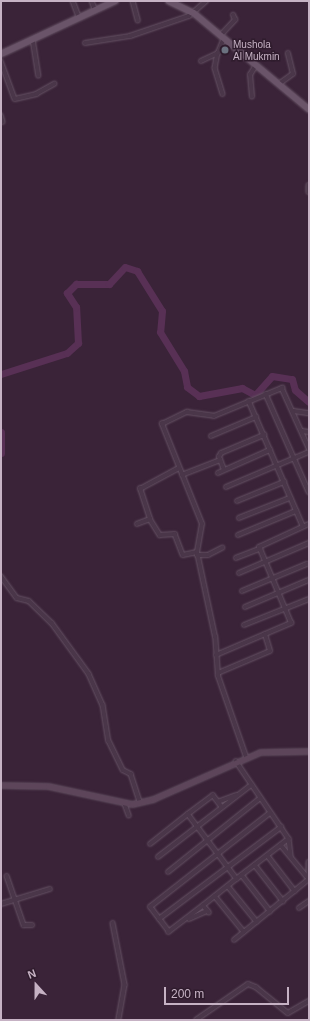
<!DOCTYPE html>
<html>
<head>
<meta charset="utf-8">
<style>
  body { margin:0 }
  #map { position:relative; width:310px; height:1021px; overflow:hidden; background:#3a2338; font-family:Arial,sans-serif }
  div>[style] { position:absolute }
  .river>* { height:7px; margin:-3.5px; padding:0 3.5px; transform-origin:3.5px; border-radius:3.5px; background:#583055 }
  .roads { filter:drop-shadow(0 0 1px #655264) drop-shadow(0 0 1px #655264) }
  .street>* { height:3.5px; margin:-1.75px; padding:0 1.75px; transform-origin:1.75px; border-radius:1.75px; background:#4a3649 }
  .secondary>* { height:5px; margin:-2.5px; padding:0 2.5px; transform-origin:2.5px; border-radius:2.5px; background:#5d455a }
  .primary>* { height:5.5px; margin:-2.75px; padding:0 2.75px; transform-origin:2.75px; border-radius:2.75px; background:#6a5469 }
  .dots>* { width:11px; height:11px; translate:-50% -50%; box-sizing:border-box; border:2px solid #2f1c2d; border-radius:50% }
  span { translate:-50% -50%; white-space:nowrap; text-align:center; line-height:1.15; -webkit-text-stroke:3px #2f1c2d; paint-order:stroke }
  .poi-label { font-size:10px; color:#c6b2c4 }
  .left { translate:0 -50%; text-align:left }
  .frame { position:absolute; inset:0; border:2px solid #c6b2c4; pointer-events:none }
  .north { position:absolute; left:16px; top:965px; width:40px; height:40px; -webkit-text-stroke:3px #2f1c2d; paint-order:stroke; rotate:339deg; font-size:11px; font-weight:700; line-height:16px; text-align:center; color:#c6b2c4 }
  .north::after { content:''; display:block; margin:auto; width:14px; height:18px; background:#c6b2c4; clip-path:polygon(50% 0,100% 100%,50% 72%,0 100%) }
  .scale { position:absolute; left:164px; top:987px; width:125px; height:18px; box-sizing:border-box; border:2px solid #c6b2c4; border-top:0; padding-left:5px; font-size:12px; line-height:14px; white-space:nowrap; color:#c6b2c4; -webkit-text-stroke:3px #2f1c2d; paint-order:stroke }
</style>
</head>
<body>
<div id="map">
  <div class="river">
    <i style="left:1px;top:374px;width:69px;rotate:-17.7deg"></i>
    <i style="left:67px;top:353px;width:15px;rotate:-42deg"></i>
    <i style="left:78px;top:343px;width:36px;rotate:-93deg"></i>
    <i style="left:76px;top:307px;width:17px;rotate:-123deg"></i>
    <i style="left:67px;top:293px;width:13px;rotate:-45deg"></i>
    <i style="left:76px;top:284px;width:33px"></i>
    <i style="left:109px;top:284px;width:23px;rotate:-47deg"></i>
    <i style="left:125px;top:267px;width:13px;rotate:18deg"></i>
    <i style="left:137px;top:271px;width:47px;rotate:58deg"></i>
    <i style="left:162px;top:311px;width:21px;rotate:95deg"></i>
    <i style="left:160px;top:332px;width:46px;rotate:58.4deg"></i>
    <i style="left:184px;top:371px;width:16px;rotate:79deg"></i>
    <i style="left:187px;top:387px;width:15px;rotate:37deg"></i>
    <i style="left:199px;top:396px;width:44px;rotate:-10.5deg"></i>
    <i style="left:242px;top:388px;width:15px;rotate:28deg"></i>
    <i style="left:255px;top:395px;width:25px;rotate:-48deg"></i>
    <i style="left:272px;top:376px;width:20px;rotate:9deg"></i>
    <i style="left:292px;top:379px;width:11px;rotate:75deg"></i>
    <i style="left:295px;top:390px;width:18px;rotate:41deg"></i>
    <i style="left:1px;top:432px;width:21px;rotate:90deg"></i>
  </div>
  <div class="roads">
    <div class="street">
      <i style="left:73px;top:1px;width:17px;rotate:69deg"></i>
      <i style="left:92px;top:1px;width:9px;rotate:69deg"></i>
      <i style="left:133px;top:1px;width:20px;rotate:75deg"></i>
      <i style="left:221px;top:35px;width:21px;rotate:-47deg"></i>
      <i style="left:235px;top:20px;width:5px;rotate:-112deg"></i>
      <i style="left:33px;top:39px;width:37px;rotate:81deg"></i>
      <i style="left:85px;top:43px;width:46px;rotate:-8.8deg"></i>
      <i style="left:130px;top:36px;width:62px;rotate:-18.7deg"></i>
      <i style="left:189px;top:16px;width:23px;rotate:-41deg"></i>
      <i style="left:218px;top:53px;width:15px;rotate:101deg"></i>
      <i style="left:215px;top:68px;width:27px;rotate:73deg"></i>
      <i style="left:1px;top:61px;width:40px;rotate:69.8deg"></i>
      <i style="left:15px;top:99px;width:22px;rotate:-13deg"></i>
      <i style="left:36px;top:94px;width:21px;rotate:-29deg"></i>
      <i style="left:201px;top:61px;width:19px;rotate:-25deg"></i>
      <i style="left:218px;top:53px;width:16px;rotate:-68deg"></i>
      <i style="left:279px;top:84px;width:17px;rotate:-36deg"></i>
      <i style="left:293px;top:74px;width:21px;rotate:-104deg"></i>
      <i style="left:252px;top:97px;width:22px;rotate:-95deg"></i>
      <i style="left:250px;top:75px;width:12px;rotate:-59deg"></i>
      <i style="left:1px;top:115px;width:7px;rotate:74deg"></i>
      <i style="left:309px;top:185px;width:7px;rotate:90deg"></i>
      <i style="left:266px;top:394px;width:107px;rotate:66.3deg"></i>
      <i style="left:249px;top:401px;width:136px;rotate:66.6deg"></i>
      <i style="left:294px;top:411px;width:15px;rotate:8deg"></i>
      <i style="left:302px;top:431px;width:7px;rotate:8deg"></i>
      <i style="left:211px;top:436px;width:49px;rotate:-22.9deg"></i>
      <i style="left:224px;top:470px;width:14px;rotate:-111deg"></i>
      <i style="left:219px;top:457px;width:4px;rotate:-63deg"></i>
      <i style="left:221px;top:453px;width:47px;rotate:-22.7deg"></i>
      <i style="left:218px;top:473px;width:57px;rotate:-23.9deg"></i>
      <i style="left:182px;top:475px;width:41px;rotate:-21.5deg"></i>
      <i style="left:226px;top:487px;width:90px;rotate:-22.9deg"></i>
      <i style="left:237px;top:501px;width:51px;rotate:-22deg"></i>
      <i style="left:239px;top:518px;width:55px;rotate:-21.4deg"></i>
      <i style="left:150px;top:519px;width:32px;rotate:-108deg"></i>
      <i style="left:140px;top:489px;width:44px;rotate:-28.3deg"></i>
      <i style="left:137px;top:524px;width:14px;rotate:-21deg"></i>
      <i style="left:150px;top:519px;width:19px;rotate:58deg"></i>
      <i style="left:160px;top:535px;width:15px;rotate:-4deg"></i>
      <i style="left:175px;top:534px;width:22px;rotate:69deg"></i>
      <i style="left:183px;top:555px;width:14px;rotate:-12deg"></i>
      <i style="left:238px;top:535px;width:63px;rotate:-22.5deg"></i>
      <i style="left:197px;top:555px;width:11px"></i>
      <i style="left:208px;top:555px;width:16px;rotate:-27deg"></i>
      <i style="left:236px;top:558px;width:26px;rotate:-21deg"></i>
      <i style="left:239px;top:573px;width:76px;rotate:-23.2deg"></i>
      <i style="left:1px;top:576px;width:27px;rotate:54deg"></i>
      <i style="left:17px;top:598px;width:12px;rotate:14deg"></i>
      <i style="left:29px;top:601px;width:32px;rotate:44deg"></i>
      <i style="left:52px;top:623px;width:63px;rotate:54deg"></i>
      <i style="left:89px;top:674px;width:34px;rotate:66deg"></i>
      <i style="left:103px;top:705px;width:36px;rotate:81deg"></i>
      <i style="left:109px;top:741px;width:32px;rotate:64deg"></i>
      <i style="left:123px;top:770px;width:9px;rotate:27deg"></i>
      <i style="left:131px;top:774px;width:29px;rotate:72deg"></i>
      <i style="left:242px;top:591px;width:70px;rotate:-22.6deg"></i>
      <i style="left:245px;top:607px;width:69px;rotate:-22.9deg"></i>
      <i style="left:244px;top:625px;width:70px;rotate:-21.8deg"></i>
      <i style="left:216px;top:655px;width:82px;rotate:-23.1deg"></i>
      <i style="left:291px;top:623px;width:82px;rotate:-112.8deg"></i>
      <i style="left:259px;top:547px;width:55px;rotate:-24.7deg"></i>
      <i style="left:218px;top:673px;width:56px;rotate:-22.9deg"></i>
      <i style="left:270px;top:651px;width:17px;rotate:-107deg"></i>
      <i style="left:246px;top:757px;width:86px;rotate:-109.1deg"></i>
      <i style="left:218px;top:676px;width:39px;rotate:-94deg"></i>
      <i style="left:215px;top:637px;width:87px;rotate:-102deg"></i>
      <i style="left:197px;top:552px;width:28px;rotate:-80deg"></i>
      <i style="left:202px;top:524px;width:108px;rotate:-111.8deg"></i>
      <i style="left:162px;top:424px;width:28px;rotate:-26deg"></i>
      <i style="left:187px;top:412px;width:27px;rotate:8deg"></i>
      <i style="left:214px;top:416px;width:74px;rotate:-22.4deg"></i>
      <i style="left:282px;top:388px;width:66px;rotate:65.8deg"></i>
      <i style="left:236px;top:761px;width:94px;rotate:55.8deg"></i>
      <i style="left:289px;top:839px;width:66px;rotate:142.4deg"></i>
      <i style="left:218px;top:802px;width:19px;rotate:-21deg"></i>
      <i style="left:125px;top:804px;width:12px;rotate:70deg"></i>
      <i style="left:188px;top:814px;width:31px;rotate:-37deg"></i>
      <i style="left:213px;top:795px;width:15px;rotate:53deg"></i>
      <i style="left:289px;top:839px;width:17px;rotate:83deg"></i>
      <i style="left:150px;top:844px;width:48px;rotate:-38.3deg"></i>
      <i style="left:188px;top:814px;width:81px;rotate:53deg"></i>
      <i style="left:237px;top:879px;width:43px;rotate:141.5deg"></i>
      <i style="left:281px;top:845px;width:44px;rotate:50.5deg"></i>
      <i style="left:268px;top:856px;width:44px;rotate:52.4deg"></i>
      <i style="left:158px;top:857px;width:118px;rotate:-37.7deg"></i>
      <i style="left:309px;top:862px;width:16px;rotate:90deg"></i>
      <i style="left:255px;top:865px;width:46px;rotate:52.1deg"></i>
      <i style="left:168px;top:872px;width:117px;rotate:-38.7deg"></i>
      <i style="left:242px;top:875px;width:46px;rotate:52.1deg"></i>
      <i style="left:7px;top:876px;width:52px;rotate:70.9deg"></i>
      <i style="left:24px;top:925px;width:8px"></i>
      <i style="left:228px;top:886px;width:46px;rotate:51.1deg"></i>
      <i style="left:215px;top:896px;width:46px;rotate:51.1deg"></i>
      <i style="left:1px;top:904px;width:51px;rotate:-17deg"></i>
      <i style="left:299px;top:908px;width:12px;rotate:-35deg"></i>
      <i style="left:209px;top:913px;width:9px;rotate:-131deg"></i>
      <i style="left:203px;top:906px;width:43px;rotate:142.6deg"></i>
      <i style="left:169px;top:932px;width:31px;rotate:-127deg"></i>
      <i style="left:150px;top:907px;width:152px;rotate:-38.1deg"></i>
      <i style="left:159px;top:919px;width:153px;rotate:-37deg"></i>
      <i style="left:189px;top:919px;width:20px;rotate:-24deg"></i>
      <i style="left:113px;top:923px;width:63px;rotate:79deg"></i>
      <i style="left:125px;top:985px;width:36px;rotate:100deg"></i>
      <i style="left:234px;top:940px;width:97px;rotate:-39.1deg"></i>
      <i style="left:196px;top:1020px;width:63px;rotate:-34.7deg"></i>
      <i style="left:248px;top:984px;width:9px;rotate:21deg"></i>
      <i style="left:256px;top:987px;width:41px;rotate:39.1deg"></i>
      <i style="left:288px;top:1013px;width:24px;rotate:-30deg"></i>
    </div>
    <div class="secondary">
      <i style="left:1px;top:785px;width:47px;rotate:1.2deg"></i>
      <i style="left:48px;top:786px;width:86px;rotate:12.1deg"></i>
      <i style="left:132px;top:804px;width:22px;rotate:-13deg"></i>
      <i style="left:153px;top:799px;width:117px;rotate:-23.7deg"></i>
      <i style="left:260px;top:752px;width:49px;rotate:-1.2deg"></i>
    </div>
    <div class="primary">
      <i style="left:169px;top:1px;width:28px;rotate:26deg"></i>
      <i style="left:194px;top:13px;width:150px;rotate:39.9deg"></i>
      <i style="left:1px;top:54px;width:126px;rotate:-24.9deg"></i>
    </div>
  </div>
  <div class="dots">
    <i style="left:225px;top:50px;background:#6b7280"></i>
  </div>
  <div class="poi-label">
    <span class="left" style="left:233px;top:50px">Mushola<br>Al Mukmin</span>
  </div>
  <div class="frame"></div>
  <div class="north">N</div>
  <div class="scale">200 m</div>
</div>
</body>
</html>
